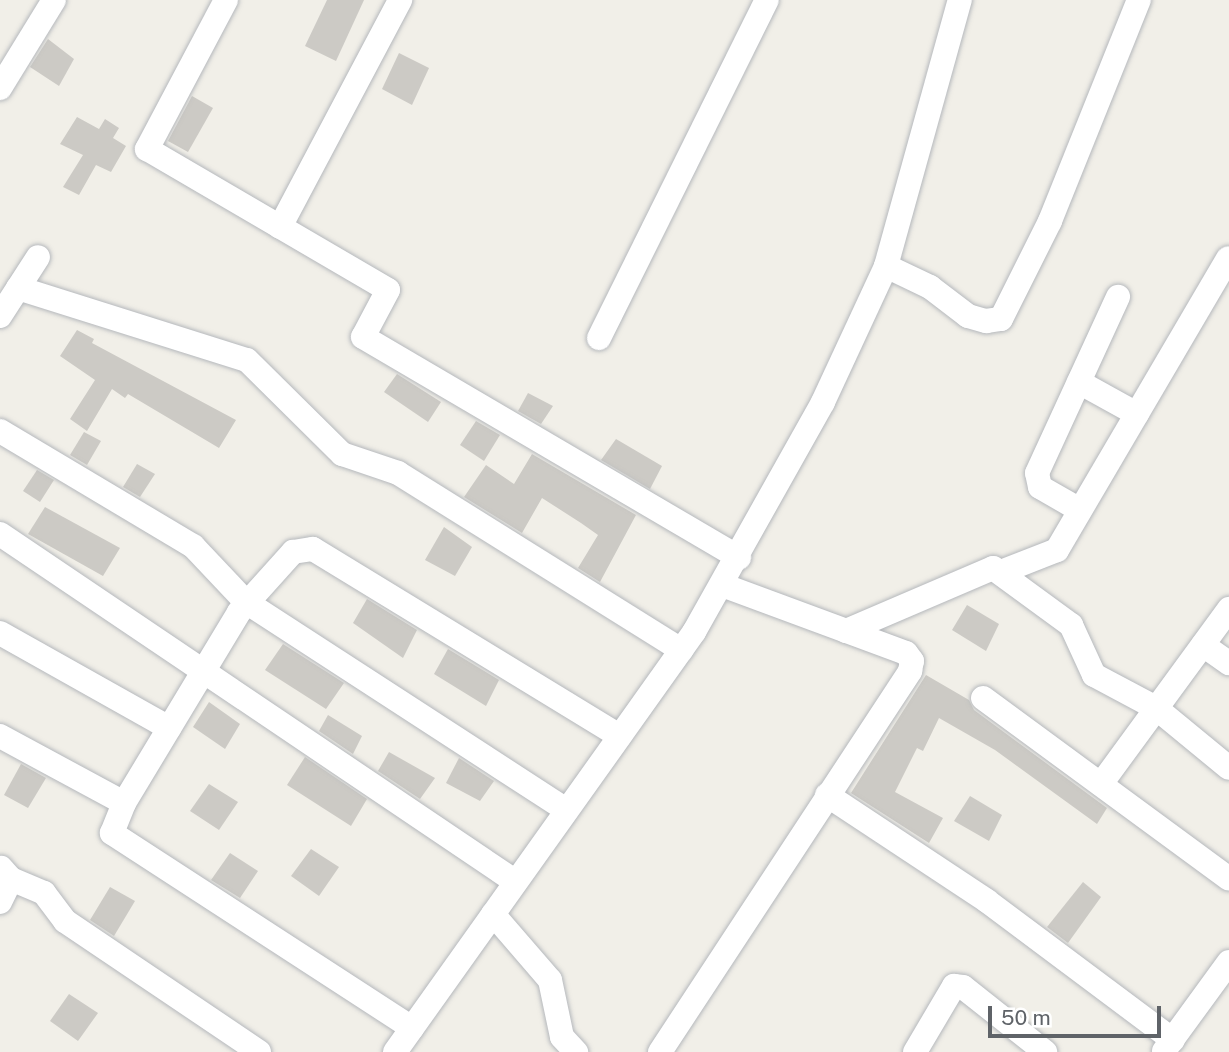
<!DOCTYPE html>
<html>
<head>
<meta charset="utf-8">
<style>
  body { margin:0 }
  #map { position:relative; width:1229px; height:1052px; overflow:hidden; background:#f1efe8; font-family:"Public Sans",sans-serif }
  div>[style] { position:absolute }
  .building>* { inset:0; background:#cccac5 }
  .roads { filter:drop-shadow(0 0 2px #b5b8bc) drop-shadow(0 0 2px #b5b8bc) }
  .minor>* { height:24px; margin:-12px; padding:0 12px; transform-origin:12px; border-radius:12px; background:#fff }
  span { translate:-50% -50%; white-space:nowrap; text-align:center; line-height:1.15; -webkit-text-stroke:5px #fff; paint-order:stroke }
  .scale { position:absolute; left:988px; top:1006px; width:173px; height:32px; box-sizing:border-box; border:4px solid #5f6368; border-top:0; padding-left:9px; font-size:21px; line-height:24px; white-space:nowrap; color:#5f6368; -webkit-text-stroke:5px #fff; paint-order:stroke }
</style>
</head>
<body>
<div id="map">
  <div class="building">
    <i style="clip-path:polygon(327px 0,364px 0,336px 61px,305px 46px)"></i>
    <i style="clip-path:polygon(48px 39px,74px 59px,59px 86px,30px 67px)"></i>
    <i style="clip-path:polygon(399px 53px,429px 68px,412px 105px,382px 89px)"></i>
    <i style="clip-path:polygon(192px 96px,213px 108px,188px 152px,168px 141px)"></i>
    <i style="clip-path:polygon(77px 117px,99px 129px,105px 119px,119px 128px,113px 138px,126px 146px,111px 172px,96px 165px,79px 195px,63px 187px,83px 155px,60px 144px)"></i>
    <i style="clip-path:polygon(77px 330px,94px 339px,92px 343px,236px 420px,219px 448px,128px 394px,125px 398px,112px 389px,87px 431px,70px 419px,95px 380px,60px 356px)"></i>
    <i style="clip-path:polygon(397px 374px,441px 402px,428px 422px,384px 392px)"></i>
    <i style="clip-path:polygon(528px 393px,553px 406px,541px 424px,518px 411px)"></i>
    <i style="clip-path:polygon(476px 421px,500px 435px,484px 461px,460px 445px)"></i>
    <i style="clip-path:polygon(84px 432px,101px 441px,87px 465px,70px 455px)"></i>
    <i style="clip-path:polygon(616px 439px,662px 466px,650px 489px,601px 460px)"></i>
    <i style="clip-path:polygon(532px 454px,636px 515px,600px 582px,578px 568px,598px 535px,581px 523px,542px 498px,522px 533px,464px 497px,486px 465px,514px 484px)"></i>
    <i style="clip-path:polygon(137px 464px,155px 474px,140px 497px,123px 487px)"></i>
    <i style="clip-path:polygon(37px 470px,54px 480px,40px 502px,23px 491px)"></i>
    <i style="clip-path:polygon(45px 507px,120px 548px,103px 576px,28px 534px)"></i>
    <i style="clip-path:polygon(444px 527px,472px 547px,455px 576px,425px 560px)"></i>
    <i style="clip-path:polygon(367px 599px,417px 630px,403px 658px,353px 623px)"></i>
    <i style="clip-path:polygon(967px 605px,999px 624px,986px 651px,952px 630px)"></i>
    <i style="clip-path:polygon(283px 644px,344px 683px,326px 709px,265px 670px)"></i>
    <i style="clip-path:polygon(448px 649px,499px 680px,486px 706px,434px 674px)"></i>
    <i style="clip-path:polygon(926px 675px,969px 700px,974px 710px,1107px 808px,1097px 824px,995px 750px,939px 718px,923px 751px,917px 748px,895px 792px,943px 818px,929px 843px,851px 793px)"></i>
    <i style="clip-path:polygon(209px 702px,240px 724px,225px 749px,193px 727px)"></i>
    <i style="clip-path:polygon(328px 715px,362px 736px,353px 754px,319px 731px)"></i>
    <i style="clip-path:polygon(389px 752px,435px 778px,420px 799px,378px 771px)"></i>
    <i style="clip-path:polygon(305px 757px,367px 799px,351px 826px,287px 785px)"></i>
    <i style="clip-path:polygon(459px 758px,494px 781px,480px 801px,446px 783px)"></i>
    <i style="clip-path:polygon(21px 764px,46px 778px,28px 808px,4px 795px)"></i>
    <i style="clip-path:polygon(209px 784px,238px 802px,219px 830px,190px 811px)"></i>
    <i style="clip-path:polygon(970px 796px,1002px 815px,989px 841px,954px 821px)"></i>
    <i style="clip-path:polygon(311px 849px,339px 867px,319px 896px,291px 876px)"></i>
    <i style="clip-path:polygon(230px 853px,258px 871px,240px 898px,211px 880px)"></i>
    <i style="clip-path:polygon(1083px 882px,1101px 897px,1068px 943px,1047px 927px)"></i>
    <i style="clip-path:polygon(110px 887px,135px 901px,114px 936px,90px 920px)"></i>
    <i style="clip-path:polygon(69px 994px,98px 1013px,78px 1041px,50px 1021px)"></i>
  </div>
  <div class="roads">
    <div class="minor">
      <i style="left:226px;top:0;width:169px;rotate:117.9deg"></i>
      <i style="left:147px;top:149px;width:279px;rotate:30.3deg"></i>
      <i style="left:388px;top:290px;width:53px;rotate:118deg"></i>
      <i style="left:363px;top:337px;width:436px;rotate:30.4deg"></i>
      <i style="left:0;top:88px;width:103px;rotate:-58.5deg"></i>
      <i style="left:280px;top:227px;width:257px;rotate:-62.1deg"></i>
      <i style="left:886px;top:266px;width:49px;rotate:25.5deg"></i>
      <i style="left:930px;top:287px;width:48px;rotate:37.3deg"></i>
      <i style="left:968px;top:316px;width:19px;rotate:16deg"></i>
      <i style="left:986px;top:321px;width:15px;rotate:-8deg"></i>
      <i style="left:1001px;top:319px;width:110px;rotate:-63.4deg"></i>
      <i style="left:1050px;top:221px;width:238px;rotate:-68.1deg"></i>
      <i style="left:18px;top:288px;width:240px;rotate:17.5deg"></i>
      <i style="left:247px;top:360px;width:134px;rotate:44.7deg"></i>
      <i style="left:342px;top:454px;width:59px;rotate:18.7deg"></i>
      <i style="left:398px;top:473px;width:334px;rotate:32deg"></i>
      <i style="left:0;top:316px;width:70px;rotate:-57.2deg"></i>
      <i style="left:599px;top:338px;width:377px;rotate:-63.6deg"></i>
      <i style="left:1079px;top:382px;width:66px;rotate:28.9deg"></i>
      <i style="left:0;top:431px;width:225px;rotate:30.8deg"></i>
      <i style="left:193px;top:546px;width:77px;rotate:46.6deg"></i>
      <i style="left:246px;top:602px;width:382px;rotate:33deg"></i>
      <i style="left:1080px;top:510px;width:46px;rotate:-150.1deg"></i>
      <i style="left:1040px;top:487px;width:14px;rotate:-102deg"></i>
      <i style="left:1037px;top:473px;width:194px;rotate:-65.3deg"></i>
      <i style="left:0;top:534px;width:622px;rotate:34deg"></i>
      <i style="left:1001px;top:572px;width:60px;rotate:-21.4deg"></i>
      <i style="left:1057px;top:550px;width:338px;rotate:-59.6deg"></i>
      <i style="left:846px;top:631px;width:160px;rotate:-23.2deg"></i>
      <i style="left:993px;top:568px;width:97px;rotate:36.2deg"></i>
      <i style="left:1071px;top:625px;width:55px;rotate:65.3deg"></i>
      <i style="left:1094px;top:675px;width:70px;rotate:28deg"></i>
      <i style="left:1156px;top:708px;width:94px;rotate:39.4deg"></i>
      <i style="left:0;top:633px;width:194px;rotate:29.3deg"></i>
      <i style="left:1203px;top:645px;width:32px;rotate:35deg"></i>
      <i style="left:983px;top:698px;width:305px;rotate:36.3deg"></i>
      <i style="left:0;top:736px;width:141px;rotate:28.4deg"></i>
      <i style="left:1101px;top:784px;width:217px;rotate:-53.8deg"></i>
      <i style="left:827px;top:795px;width:192px;rotate:33.5deg"></i>
      <i style="left:987px;top:901px;width:232px;rotate:36.8deg"></i>
      <i style="left:11px;top:879px;width:36px;rotate:23deg"></i>
      <i style="left:44px;top:893px;width:35px;rotate:53deg"></i>
      <i style="left:65px;top:921px;width:234px;rotate:34deg"></i>
      <i style="left:0;top:902px;width:25px;rotate:-64deg"></i>
      <i style="left:11px;top:879px;width:15px;rotate:-132deg"></i>
      <i style="left:493px;top:914px;width:87px;rotate:49.2deg"></i>
      <i style="left:550px;top:980px;width:58px;rotate:78.1deg"></i>
      <i style="left:562px;top:1037px;width:21px;rotate:47deg"></i>
      <i style="left:412px;top:1028px;width:358px;rotate:-147deg"></i>
      <i style="left:112px;top:833px;width:32px;rotate:-68deg"></i>
      <i style="left:124px;top:803px;width:223px;rotate:-58.9deg"></i>
      <i style="left:239px;top:612px;width:81px;rotate:-48deg"></i>
      <i style="left:293px;top:552px;width:20px;rotate:-9deg"></i>
      <i style="left:313px;top:549px;width:359px;rotate:31.4deg"></i>
      <i style="left:1164px;top:1051px;width:110px;rotate:-53.9deg"></i>
      <i style="left:395px;top:1052px;width:516px;rotate:-54.55deg"></i>
      <i style="left:694px;top:632px;width:264px;rotate:-60.7deg"></i>
      <i style="left:823px;top:402px;width:150px;rotate:-65.1deg"></i>
      <i style="left:886px;top:266px;width:276px;rotate:-74.5deg"></i>
      <i style="left:660px;top:1052px;width:456px;rotate:-56.7deg"></i>
      <i style="left:910px;top:671px;width:10px;rotate:-79deg"></i>
      <i style="left:912px;top:661px;width:10px;rotate:-127deg"></i>
      <i style="left:906px;top:653px;width:196px;rotate:-159.7deg"></i>
      <i style="left:915px;top:1052px;width:77px;rotate:-59.4deg"></i>
      <i style="left:954px;top:986px;width:9px;rotate:6deg"></i>
      <i style="left:963px;top:987px;width:105px;rotate:38.4deg"></i>
    </div>
  </div>
  <div class="scale">50 m</div>
</div>
</body>
</html>
